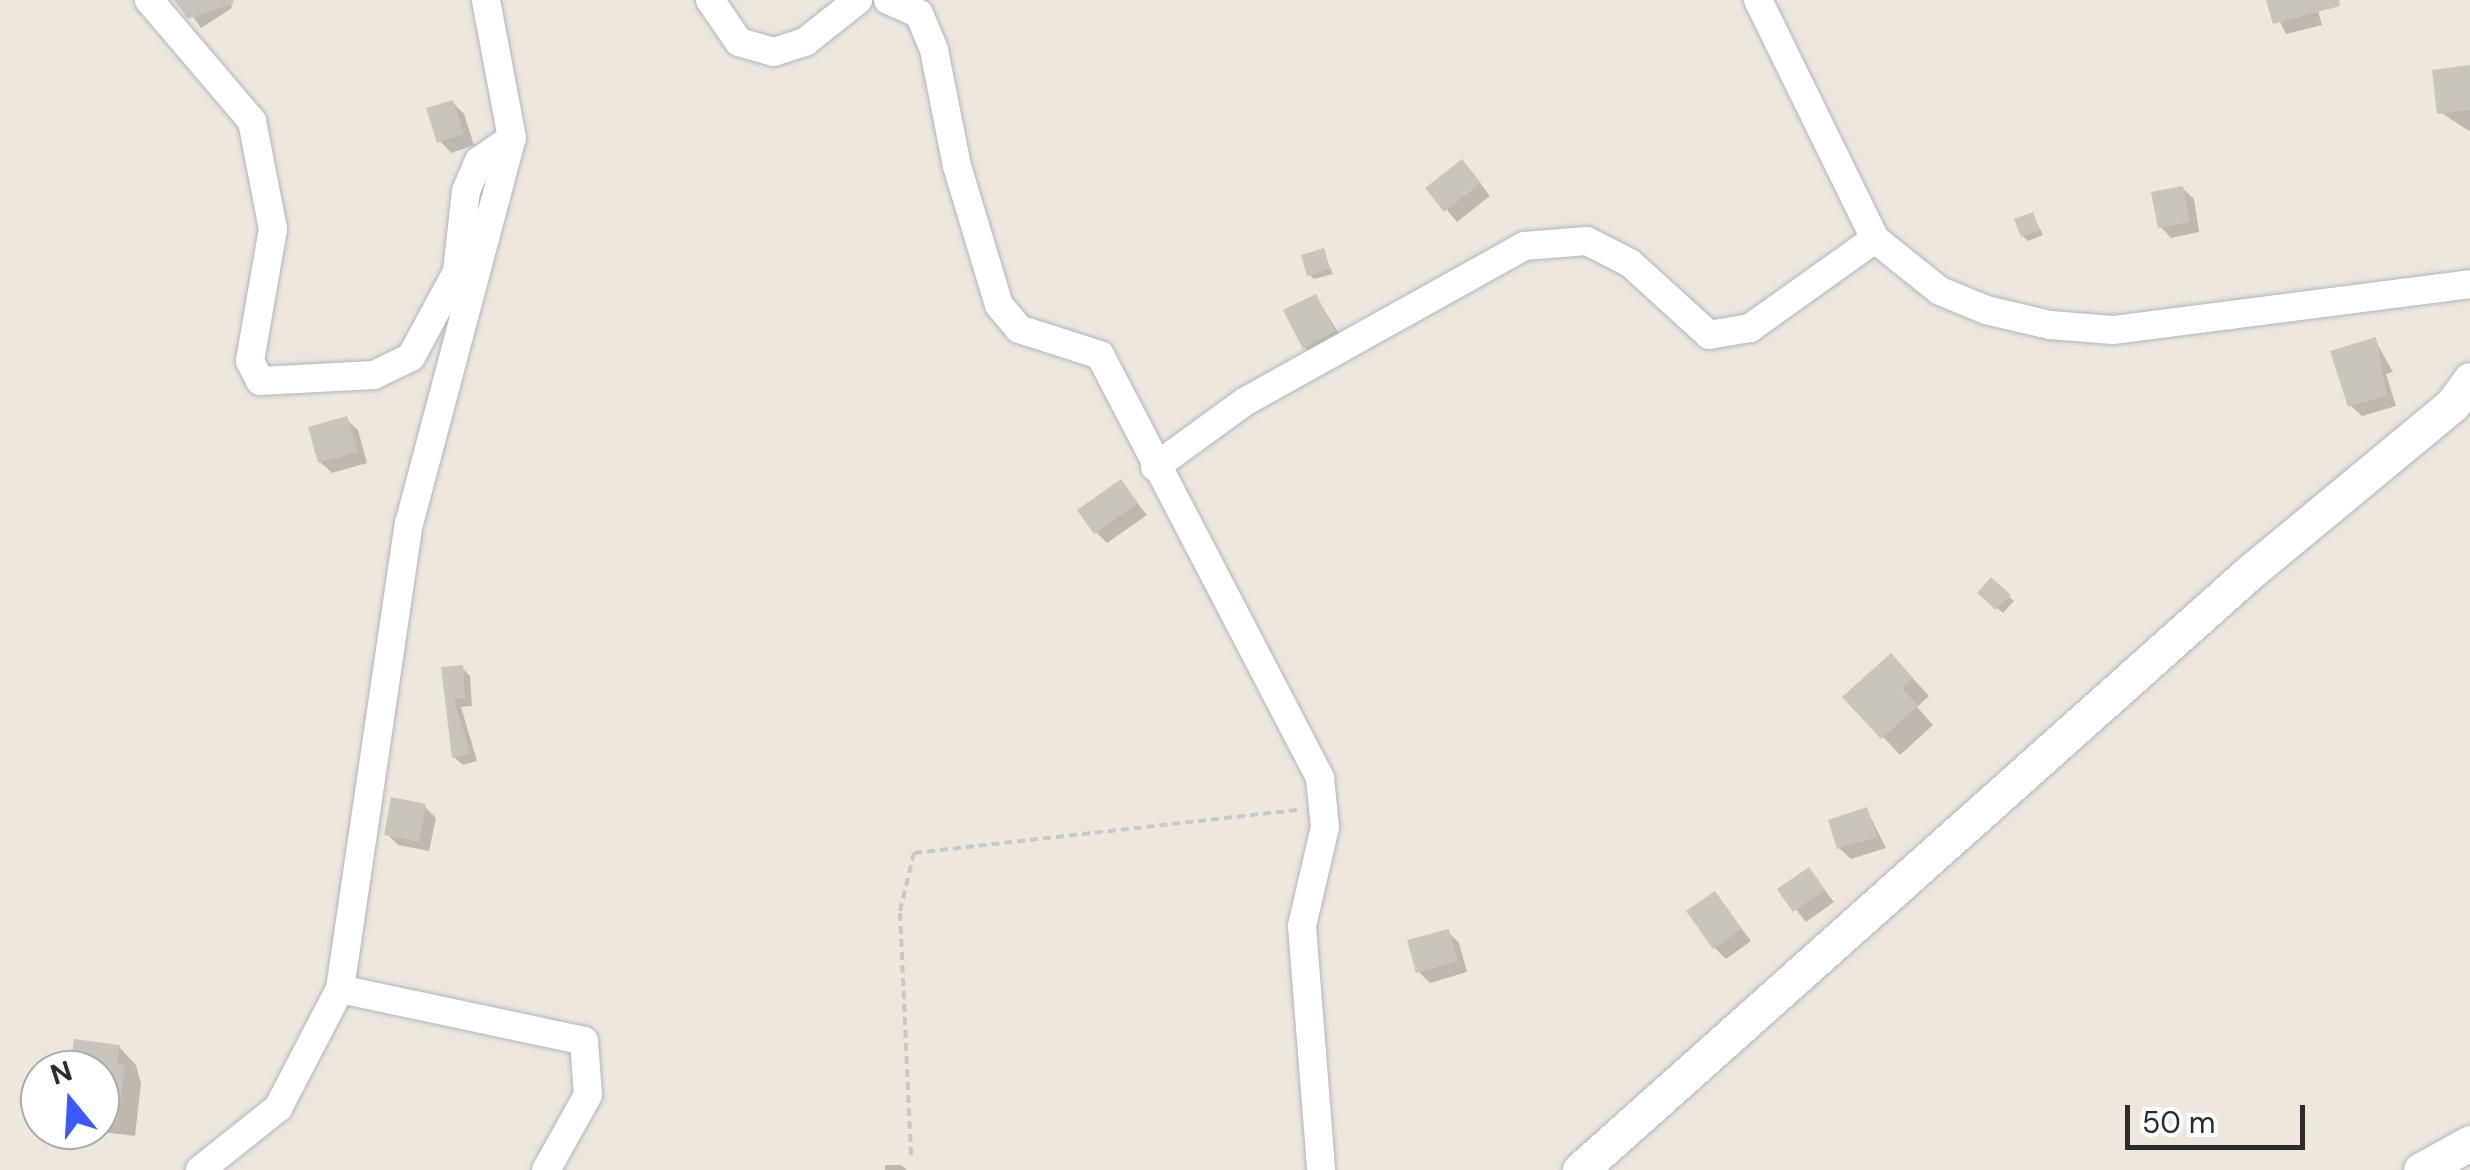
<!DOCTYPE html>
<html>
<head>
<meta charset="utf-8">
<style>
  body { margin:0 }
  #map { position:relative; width:2470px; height:1170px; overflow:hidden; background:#eee7de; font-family:"DM Sans",sans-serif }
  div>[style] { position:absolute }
  .shadow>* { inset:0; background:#0003 }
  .building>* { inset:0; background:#c9c5bc }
  .path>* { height:4px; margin-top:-2px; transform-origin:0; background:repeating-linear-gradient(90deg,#c8c8c8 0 8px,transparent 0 13px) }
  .roads { filter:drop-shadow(0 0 2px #b2b4c0) drop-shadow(0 0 2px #b2b4c0) }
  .minor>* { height:28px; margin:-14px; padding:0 14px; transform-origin:14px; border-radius:14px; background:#fff }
  .tertiary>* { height:35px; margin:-17.5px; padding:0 17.5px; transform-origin:17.5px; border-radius:17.5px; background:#fff }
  span { translate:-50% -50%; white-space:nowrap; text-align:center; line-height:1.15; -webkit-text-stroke:10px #fff; paint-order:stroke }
  .north { position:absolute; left:20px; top:1050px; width:100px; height:100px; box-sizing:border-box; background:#fff; border:2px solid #ababab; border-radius:50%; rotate:342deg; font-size:28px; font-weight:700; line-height:40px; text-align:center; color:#2c2c2c }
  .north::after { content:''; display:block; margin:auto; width:35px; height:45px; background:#3a5aff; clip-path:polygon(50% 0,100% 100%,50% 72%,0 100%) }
  .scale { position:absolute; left:2125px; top:1105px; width:180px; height:45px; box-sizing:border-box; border:5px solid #2c2c2c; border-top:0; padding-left:12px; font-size:30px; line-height:35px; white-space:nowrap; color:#2c2c2c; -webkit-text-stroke:8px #fff; paint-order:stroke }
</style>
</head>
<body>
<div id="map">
  <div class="shadow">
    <i style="clip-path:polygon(181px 0,230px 0,232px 8px,201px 28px)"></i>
    <i style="clip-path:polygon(2269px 0,2315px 0,2322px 25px,2286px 34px)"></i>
    <i style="clip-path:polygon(2470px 68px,2470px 130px,2469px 131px,2440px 112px)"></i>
    <i style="clip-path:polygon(453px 103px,464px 114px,474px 145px,451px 153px,440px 141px)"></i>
    <i style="clip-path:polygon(1473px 174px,1490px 196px,1457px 222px,1429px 188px)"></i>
    <i style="clip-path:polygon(2182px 188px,2194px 199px,2199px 232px,2171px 238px,2160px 226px)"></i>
    <i style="clip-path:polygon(2033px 215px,2043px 235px,2028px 241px,2023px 236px)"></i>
    <i style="clip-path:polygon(1323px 251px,1333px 274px,1314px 279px,1309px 274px)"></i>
    <i style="clip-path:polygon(1316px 297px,1345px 343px,1316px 359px,1305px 348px)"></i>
    <i style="clip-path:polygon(2375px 340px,2393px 372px,2386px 374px,2396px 406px,2362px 416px,2350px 405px)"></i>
    <i style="clip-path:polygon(346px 419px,358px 430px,367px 463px,332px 473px,320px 462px)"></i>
    <i style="clip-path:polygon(1121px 483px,1147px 515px,1107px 543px,1096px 532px)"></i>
    <i style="clip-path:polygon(1991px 581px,2014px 601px,2003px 613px,1981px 593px)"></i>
    <i style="clip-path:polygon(462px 668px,470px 676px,472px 706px,461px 707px,477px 761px,463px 765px,454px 757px,444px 669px)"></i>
    <i style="clip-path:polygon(1908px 673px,1929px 696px,1917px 707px,1933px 725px,1900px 755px,1846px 697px)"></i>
    <i style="clip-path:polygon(425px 807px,436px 818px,429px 851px,398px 845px,387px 834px)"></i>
    <i style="clip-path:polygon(1867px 810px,1886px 848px,1851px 859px,1839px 848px)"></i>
    <i style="clip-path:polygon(1809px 870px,1834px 902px,1806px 922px,1781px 890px)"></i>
    <i style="clip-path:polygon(1715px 894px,1751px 941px,1726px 959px,1715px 948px)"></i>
    <i style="clip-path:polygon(1448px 932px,1459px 943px,1467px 972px,1430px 983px,1418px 971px)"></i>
    <i style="clip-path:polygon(119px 1047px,136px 1065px,141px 1084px,135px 1136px,85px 1130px,100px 1130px,100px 1070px,73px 1070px)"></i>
    <i style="clip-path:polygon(885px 1165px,901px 1165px,907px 1170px,885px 1170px)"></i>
  </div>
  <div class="building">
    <i style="clip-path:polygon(174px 0,233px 0,234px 3px,188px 19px)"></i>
    <i style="clip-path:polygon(2266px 0,2339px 0,2340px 6px,2273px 24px)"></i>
    <i style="clip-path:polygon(2470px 65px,2470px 110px,2437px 114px,2432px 70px)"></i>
    <i style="clip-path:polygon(453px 100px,464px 134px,437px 143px,426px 108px)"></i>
    <i style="clip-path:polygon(1462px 159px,1481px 183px,1444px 212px,1425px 188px)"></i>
    <i style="clip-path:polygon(2183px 186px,2190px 222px,2158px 228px,2151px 192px)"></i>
    <i style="clip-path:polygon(2033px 212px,2040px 230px,2021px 237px,2014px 219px)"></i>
    <i style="clip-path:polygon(1324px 248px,1330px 269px,1307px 276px,1301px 255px)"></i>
    <i style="clip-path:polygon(1316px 294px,1335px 331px,1303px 349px,1283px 310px)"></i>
    <i style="clip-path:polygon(2376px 337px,2387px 395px,2348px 407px,2330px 351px)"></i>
    <i style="clip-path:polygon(347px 416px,358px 452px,318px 463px,308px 427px)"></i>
    <i style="clip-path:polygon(1121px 479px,1138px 503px,1094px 534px,1077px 510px)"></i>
    <i style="clip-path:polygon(1991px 577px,2011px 595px,1996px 610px,1977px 593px)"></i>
    <i style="clip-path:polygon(1891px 653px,1913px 678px,1902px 688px,1918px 706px,1881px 739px,1842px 697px)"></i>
    <i style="clip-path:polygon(463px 665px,465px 698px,454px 699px,470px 753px,452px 758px,441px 667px)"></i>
    <i style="clip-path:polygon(391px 797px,426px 804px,419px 842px,384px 835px)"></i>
    <i style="clip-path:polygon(1867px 807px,1877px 837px,1837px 849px,1828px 820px)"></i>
    <i style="clip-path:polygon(1809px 867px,1825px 890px,1793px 912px,1777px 889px)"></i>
    <i style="clip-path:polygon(1715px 891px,1742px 929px,1713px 949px,1686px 911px)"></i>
    <i style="clip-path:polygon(1449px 929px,1458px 961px,1416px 973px,1407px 940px)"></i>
    <i style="clip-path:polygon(74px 1039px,120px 1045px,117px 1064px,125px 1065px,118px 1120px,100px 1118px,100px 1070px,70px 1070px)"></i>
  </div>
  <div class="path">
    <i style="left:911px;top:1155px;width:244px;rotate:-92.6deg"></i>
    <i style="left:900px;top:911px;width:60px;rotate:-76.4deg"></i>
    <i style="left:914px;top:853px;width:387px;rotate:-6.4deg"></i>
  </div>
  <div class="roads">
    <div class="minor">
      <i style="left:149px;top:0;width:159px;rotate:49.6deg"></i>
      <i style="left:252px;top:121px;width:110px;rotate:79deg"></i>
      <i style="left:273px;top:229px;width:134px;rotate:99.9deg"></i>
      <i style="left:250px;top:361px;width:22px;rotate:63deg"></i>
      <i style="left:260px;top:381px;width:114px;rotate:-3deg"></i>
      <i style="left:374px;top:375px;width:41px;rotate:-25.9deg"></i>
      <i style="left:411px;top:357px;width:97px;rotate:-61.6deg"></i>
      <i style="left:457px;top:272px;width:81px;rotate:-83.7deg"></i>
      <i style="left:466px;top:191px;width:33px;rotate:-67deg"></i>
      <i style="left:479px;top:161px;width:40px;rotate:-34.9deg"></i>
      <i style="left:710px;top:0;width:51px;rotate:55.4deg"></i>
      <i style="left:739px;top:42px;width:36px;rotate:16deg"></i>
      <i style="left:774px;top:52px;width:33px;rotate:-18deg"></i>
      <i style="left:805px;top:42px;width:68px;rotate:-38.4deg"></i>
      <i style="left:888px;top:0;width:34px;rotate:24deg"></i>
      <i style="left:919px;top:14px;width:39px;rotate:67deg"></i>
      <i style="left:934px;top:50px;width:118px;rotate:78.8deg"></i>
      <i style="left:957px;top:166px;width:145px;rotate:73.2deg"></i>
      <i style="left:999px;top:305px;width:31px;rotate:50deg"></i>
      <i style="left:1019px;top:329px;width:85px;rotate:17.8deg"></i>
      <i style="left:1100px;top:355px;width:477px;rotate:62.5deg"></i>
      <i style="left:1320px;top:778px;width:49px;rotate:84.2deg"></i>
      <i style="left:1325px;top:827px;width:102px;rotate:103.1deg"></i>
      <i style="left:1302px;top:926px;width:245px;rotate:85.5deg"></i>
      <i style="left:1758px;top:0;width:266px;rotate:63.9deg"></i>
      <i style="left:1875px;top:239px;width:83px;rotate:38.7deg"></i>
      <i style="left:1940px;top:291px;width:50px;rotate:22.4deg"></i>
      <i style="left:1986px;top:310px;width:66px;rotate:13.2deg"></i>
      <i style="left:2050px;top:325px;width:63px;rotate:4.5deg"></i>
      <i style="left:2113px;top:330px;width:360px;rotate:-7.3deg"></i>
      <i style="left:1155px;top:467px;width:112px;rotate:-36deg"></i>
      <i style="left:1246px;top:401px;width:318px;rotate:-29.1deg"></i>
      <i style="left:1524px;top:246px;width:63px;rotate:-4.5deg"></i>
      <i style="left:1587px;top:241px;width:48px;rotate:27.1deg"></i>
      <i style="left:1630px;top:263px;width:107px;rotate:42.3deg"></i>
      <i style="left:1709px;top:335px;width:42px;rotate:-9.7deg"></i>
      <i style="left:1750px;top:328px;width:153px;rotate:-35.5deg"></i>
      <i style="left:340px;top:989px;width:249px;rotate:12deg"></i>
      <i style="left:584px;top:1041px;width:54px;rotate:85.8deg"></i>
      <i style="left:588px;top:1095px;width:86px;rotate:119.2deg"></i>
      <i style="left:200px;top:1170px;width:100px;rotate:-38.5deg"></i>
      <i style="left:278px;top:1108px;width:134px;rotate:-62.5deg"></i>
      <i style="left:340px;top:989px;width:470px;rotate:-81.6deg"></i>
      <i style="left:409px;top:524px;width:400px;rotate:-75.1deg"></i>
      <i style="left:512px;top:138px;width:140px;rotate:-100.7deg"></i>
    </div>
    <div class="tertiary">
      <i style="left:1580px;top:1170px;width:898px;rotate:-41.75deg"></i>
      <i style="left:2250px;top:572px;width:262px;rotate:-39.6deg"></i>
      <i style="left:2452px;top:405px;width:31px;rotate:-54deg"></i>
      <i style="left:2421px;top:1170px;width:56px;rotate:-28.9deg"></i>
    </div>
  </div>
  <div class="north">N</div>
  <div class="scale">50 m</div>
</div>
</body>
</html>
